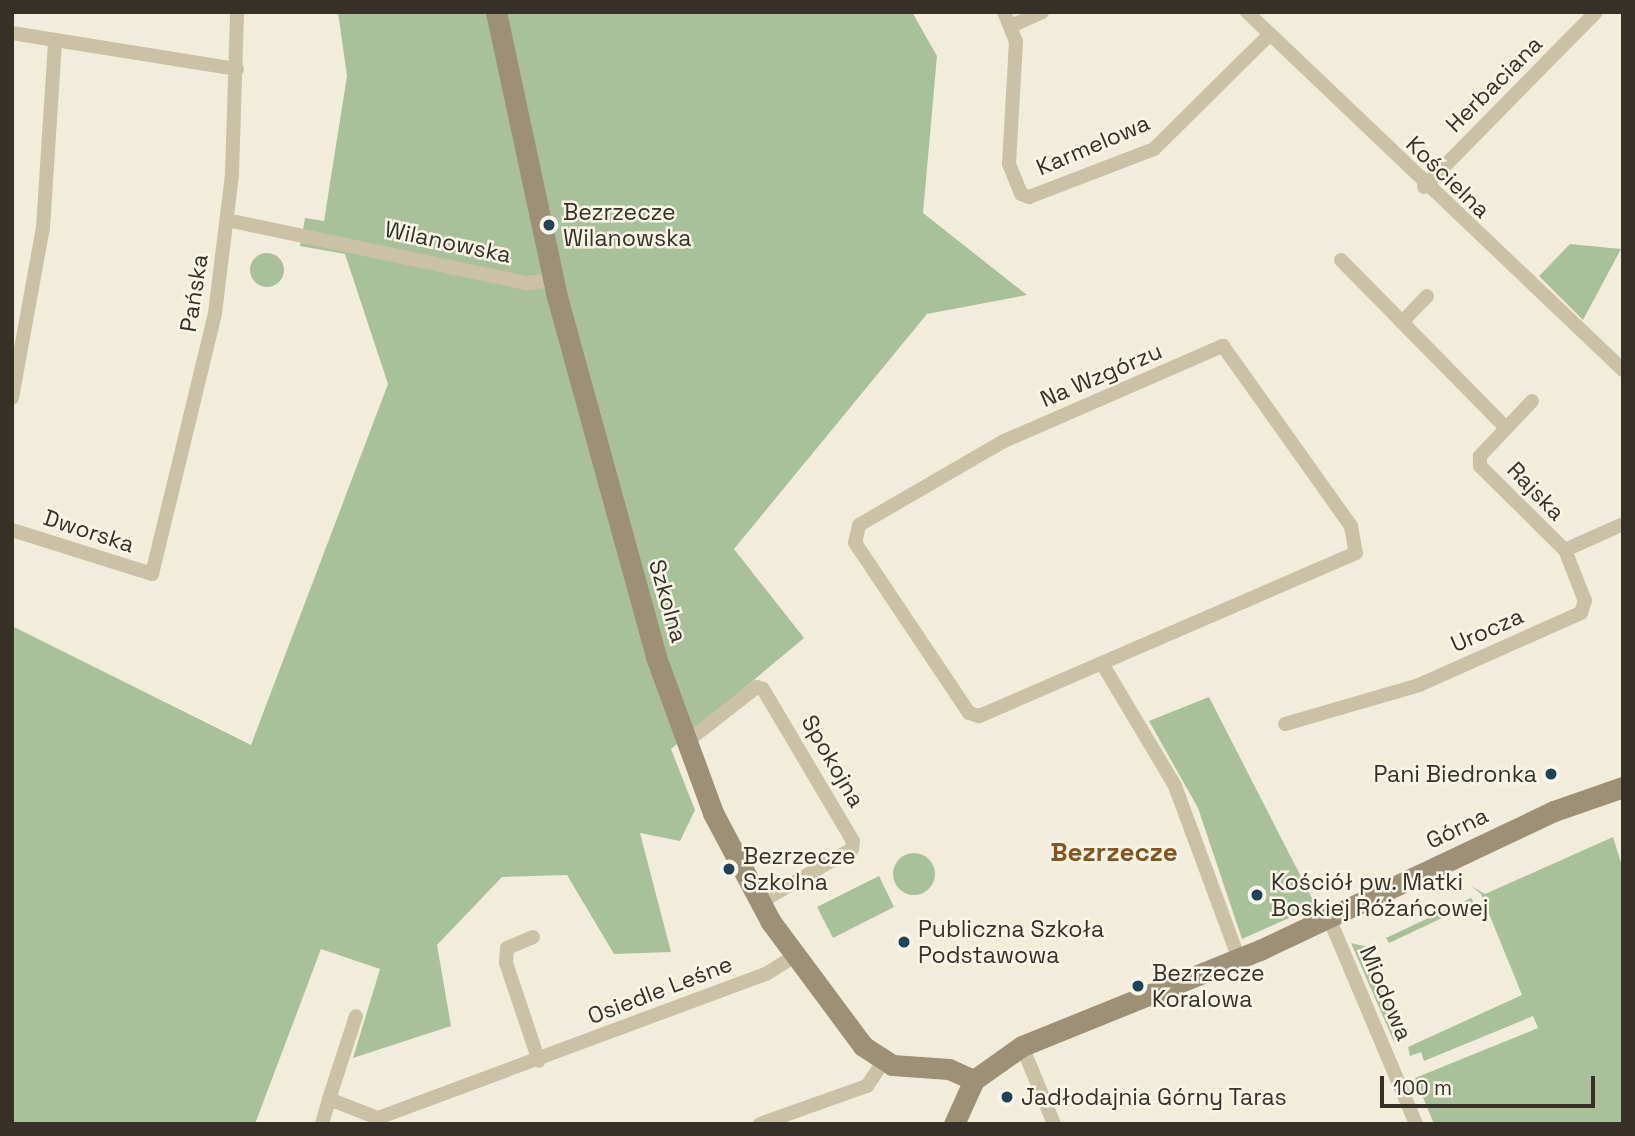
<!DOCTYPE html>
<html>
<head>
<meta charset="utf-8">
<style>
  body { margin:0 }
  #map { position:relative; width:1635px; height:1136px; overflow:hidden; background:#f2edda; font-family:"Space Grotesk",sans-serif }
  div>[style] { position:absolute }
  .green>* { inset:0; background:#a9c19a }
  .round { border-radius:50% }
  .street>* { height:14px; margin:-7px; padding:0 7px; transform-origin:7px; border-radius:7px; background:#cac1a6 }
  .secondary>* { height:21px; margin:-10.5px; padding:0 10.5px; transform-origin:10.5px; border-radius:10.5px; background:#9e9077 }
  .dots>* { width:19px; height:19px; translate:-50% -50%; box-sizing:border-box; border:4px solid #f9f6e7; border-radius:50% }
  span { translate:-50% -50%; white-space:nowrap; text-align:center; line-height:1.15; -webkit-text-stroke:5px #f9f6e7; paint-order:stroke }
  .street-label { font-size:23px; color:#363027 }
  .poi-label { font-size:23px; color:#363027 }
  .left { translate:0 -50%; text-align:left }
  .right { translate:-100% -50%; text-align:right }
  .quarter-label { font-size:26px; color:#86541f; font-weight:700 }
  .frame { position:absolute; inset:0; border:14px solid #363027; pointer-events:none }
  .scale { position:absolute; left:1380px; top:1076px; width:215px; height:32px; box-sizing:border-box; border:4px solid #363027; border-top:0; padding-left:9px; font-size:21px; line-height:24px; white-space:nowrap; color:#363027; -webkit-text-stroke:5px #f9f6e7; paint-order:stroke }
</style>
</head>
<body>
<div id="map">
  <div class="green">
    <i style="clip-path:polygon(338px 12px,912px 12px,937px 56px,923px 213px,1027px 295px,927px 314px,734px 549px,804px 638px,671px 749px,695px 810px,680px 841px,640px 833px,671px 952px,614px 954px,567px 875px,502px 877px,437px 945px,451px 1026px,353px 1058px,380px 969px,321px 949px,255px 1124px,12px 1124px,12px 626px,251px 745px,388px 384px,345px 254px,300px 246px,305px 218px,324px 221px,347px 76px)"></i>
    <i style="clip-path:polygon(1570px 244px,1621px 249px,1583px 320px,1539px 276px)"></i>
    <i class="round" style="left:250px;top:253px;width:34px;height:34px"></i>
    <i style="clip-path:polygon(1209px 697px,1316px 906px,1242px 939px,1198px 808px,1149px 721px)"></i>
    <i style="clip-path:polygon(1613px 837px,1623px 869px,1623px 1124px,1434px 1124px,1415px 1078px,1538px 1028px,1533px 1016px,1424px 1061px,1421px 1052px,1410px 1056px,1408px 1047px,1522px 995px,1481px 894px,1471px 886px,1485px 894px)"></i>
    <i class="round" style="left:893px;top:853px;width:42px;height:42px"></i>
    <i style="clip-path:polygon(879px 876px,894px 907px,833px 938px,817px 907px)"></i>
    <i style="clip-path:polygon(1471px 898px,1474px 903px,1389px 943px,1386px 938px)"></i>
    <i style="clip-path:polygon(1351px 943px,1376px 949px,1363px 956px,1394px 1014px,1388px 1017px,1395px 1044px)"></i>
  </div>
  <div class="street">
    <i style="left:1004px;top:12px;width:32px;rotate:68deg"></i>
    <i style="left:1016px;top:42px;width:122px;rotate:93.3deg"></i>
    <i style="left:1009px;top:164px;width:32px;rotate:68deg"></i>
    <i style="left:1021px;top:194px;width:9px;rotate:21deg"></i>
    <i style="left:1029px;top:197px;width:134px;rotate:-21deg"></i>
    <i style="left:1154px;top:149px;width:162px;rotate:-44.7deg"></i>
    <i style="left:1247px;top:12px;width:519px;rotate:43.6deg"></i>
    <i style="left:1011px;top:26px;width:34px;rotate:-24deg"></i>
    <i style="left:12px;top:33px;width:228px;rotate:9.1deg"></i>
    <i style="left:1424px;top:187px;width:245px;rotate:-45.5deg"></i>
    <i style="left:227px;top:220px;width:306px;rotate:11.9deg"></i>
    <i style="left:526px;top:283px;width:27px;rotate:-6deg"></i>
    <i style="left:1341px;top:260px;width:235px;rotate:45.5deg"></i>
    <i style="left:1402px;top:322px;width:36px;rotate:-46deg"></i>
    <i style="left:1223px;top:346px;width:221px;rotate:54.6deg"></i>
    <i style="left:1351px;top:526px;width:27px;rotate:80deg"></i>
    <i style="left:1356px;top:553px;width:411px;rotate:156.6deg"></i>
    <i style="left:979px;top:716px;width:10px;rotate:-163deg"></i>
    <i style="left:969px;top:713px;width:205px;rotate:-123.8deg"></i>
    <i style="left:855px;top:543px;width:18px;rotate:-77deg"></i>
    <i style="left:859px;top:525px;width:168px;rotate:-30.1deg"></i>
    <i style="left:1004px;top:441px;width:239px;rotate:-23.5deg"></i>
    <i style="left:12px;top:398px;width:173px;rotate:-79.7deg"></i>
    <i style="left:43px;top:228px;width:188px;rotate:-86.3deg"></i>
    <i style="left:1532px;top:401px;width:76px;rotate:133.4deg"></i>
    <i style="left:1480px;top:456px;width:10px;rotate:90deg"></i>
    <i style="left:1480px;top:466px;width:120px;rotate:44.7deg"></i>
    <i style="left:12px;top:530px;width:147px;rotate:17.4deg"></i>
    <i style="left:152px;top:574px;width:268px;rotate:-76.4deg"></i>
    <i style="left:215px;top:313px;width:140px;rotate:-83deg"></i>
    <i style="left:232px;top:174px;width:162px;rotate:-88.2deg"></i>
    <i style="left:1103px;top:665px;width:141px;rotate:59.2deg"></i>
    <i style="left:1175px;top:786px;width:184px;rotate:69.7deg"></i>
    <i style="left:1285px;top:724px;width:140px;rotate:-16.2deg"></i>
    <i style="left:1419px;top:685px;width:177px;rotate:-24deg"></i>
    <i style="left:1581px;top:613px;width:13px;rotate:-72deg"></i>
    <i style="left:1585px;top:601px;width:55px;rotate:-111.4deg"></i>
    <i style="left:1565px;top:550px;width:64px;rotate:-24.1deg"></i>
    <i style="left:685px;top:743px;width:91px;rotate:-37.9deg"></i>
    <i style="left:757px;top:687px;width:6px;rotate:18deg"></i>
    <i style="left:763px;top:689px;width:177px;rotate:59.4deg"></i>
    <i style="left:853px;top:841px;width:8px;rotate:97deg"></i>
    <i style="left:852px;top:849px;width:108px;rotate:149.9deg"></i>
    <i style="left:1329px;top:918px;width:224px;rotate:67.1deg"></i>
    <i style="left:533px;top:937px;width:28px;rotate:157deg"></i>
    <i style="left:507px;top:948px;width:15px;rotate:94deg"></i>
    <i style="left:506px;top:963px;width:103px;rotate:71.4deg"></i>
    <i style="left:1022px;top:1046px;width:84px;rotate:67.7deg"></i>
    <i style="left:329px;top:1099px;width:87px;rotate:-72deg"></i>
    <i style="left:322px;top:1124px;width:26px;rotate:-74deg"></i>
    <i style="left:329px;top:1099px;width:53px;rotate:21.2deg"></i>
    <i style="left:378px;top:1118px;width:414px;rotate:-20.4deg"></i>
    <i style="left:766px;top:974px;width:34px;rotate:-32deg"></i>
    <i style="left:760px;top:1124px;width:114px;rotate:-19.6deg"></i>
    <i style="left:867px;top:1086px;width:29px;rotate:-56deg"></i>
  </div>
  <div class="secondary">
    <i style="left:496px;top:12px;width:287px;rotate:77.9deg"></i>
    <i style="left:556px;top:293px;width:377px;rotate:74.6deg"></i>
    <i style="left:656px;top:657px;width:166px;rotate:69.9deg"></i>
    <i style="left:713px;top:813px;width:123px;rotate:62deg"></i>
    <i style="left:771px;top:922px;width:154px;rotate:53.4deg"></i>
    <i style="left:863px;top:1046px;width:35px;rotate:33deg"></i>
    <i style="left:892px;top:1065px;width:57px;rotate:4deg"></i>
    <i style="left:949px;top:1069px;width:27px;rotate:24deg"></i>
    <i style="left:954px;top:1124px;width:48px;rotate:-65.6deg"></i>
    <i style="left:974px;top:1080px;width:59px;rotate:-35.3deg"></i>
    <i style="left:1022px;top:1046px;width:257px;rotate:-22deg"></i>
    <i style="left:1260px;top:950px;width:325px;rotate:-25.3deg"></i>
    <i style="left:1554px;top:811px;width:73px;rotate:-19.2deg"></i>
  </div>
  <div class="dots">
    <i style="left:549px;top:225px;background:#1c4358"></i>
    <i style="left:1551px;top:774px;background:#1c4358"></i>
    <i style="left:729px;top:869px;background:#1c4358"></i>
    <i style="left:1257px;top:895px;background:#1c4358"></i>
    <i style="left:904px;top:942px;background:#1c4358"></i>
    <i style="left:1138px;top:986px;background:#1c4358"></i>
    <i style="left:1007px;top:1097px;background:#1c4358"></i>
  </div>
  <div class="street-label">
    <span style="left:1494px;top:84px;rotate:-45deg">Herbaciana</span>
    <span style="left:1093px;top:145px;rotate:-23deg">Karmelowa</span>
    <span style="left:1448px;top:177px;rotate:44deg">Kościelna</span>
    <span style="left:448px;top:242px;rotate:12deg">Wilanowska</span>
    <span style="left:194px;top:293px;rotate:-81deg">Pańska</span>
    <span style="left:1101px;top:375px;rotate:-23deg">Na Wzgórzu</span>
    <span style="left:1536px;top:491px;rotate:46deg">Rajska</span>
    <span style="left:89px;top:531px;rotate:18deg">Dworska</span>
    <span style="left:668px;top:601px;rotate:74deg">Szkolna</span>
    <span style="left:1487px;top:630px;rotate:-24deg">Urocza</span>
    <span style="left:833px;top:761px;rotate:60deg">Spokojna</span>
    <span style="left:1457px;top:828px;rotate:-26deg">Górna</span>
    <span style="left:660px;top:990px;rotate:-21deg">Osiedle Leśne</span>
    <span style="left:1386px;top:993px;rotate:67deg">Miodowa</span>
  </div>
  <div class="poi-label">
    <span class="left" style="left:563px;top:225px">Bezrzecze<br>Wilanowska</span>
    <span class="right" style="left:1537px;top:774px">Pani Biedronka</span>
    <span class="left" style="left:743px;top:869px">Bezrzecze<br>Szkolna</span>
    <span class="left" style="left:1271px;top:895px">Kościół pw. Matki<br>Boskiej Różańcowej</span>
    <span class="left" style="left:918px;top:942px">Publiczna Szkoła<br>Podstawowa</span>
    <span class="left" style="left:1152px;top:986px">Bezrzecze<br>Koralowa</span>
    <span class="left" style="left:1021px;top:1097px">Jadłodajnia Górny Taras</span>
  </div>
  <div class="quarter-label">
    <span style="left:1114px;top:853px">Bezrzecze</span>
  </div>
  <div class="frame"></div>
  <div class="scale">100 m</div>
</div>
</body>
</html>
